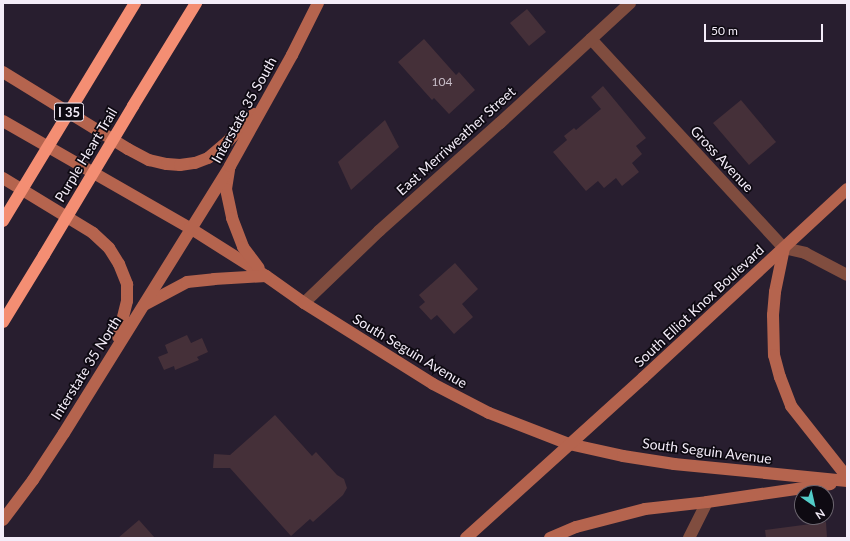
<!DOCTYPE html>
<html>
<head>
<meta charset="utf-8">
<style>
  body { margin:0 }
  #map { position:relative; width:850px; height:541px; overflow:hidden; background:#281e2f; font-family:Lato,sans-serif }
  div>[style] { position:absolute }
  .building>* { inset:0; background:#453039 }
  .street>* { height:12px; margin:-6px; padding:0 6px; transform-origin:6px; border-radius:6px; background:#804d3f }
  .secondary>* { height:12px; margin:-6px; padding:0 6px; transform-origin:6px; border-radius:6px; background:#b5644e }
  .highway>* { height:12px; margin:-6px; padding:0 6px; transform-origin:6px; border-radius:6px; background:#f48e73 }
  .highway-bridge>* { height:12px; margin:-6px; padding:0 6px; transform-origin:6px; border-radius:6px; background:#f48e73 }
  span { translate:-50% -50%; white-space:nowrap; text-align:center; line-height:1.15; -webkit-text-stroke:3.5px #0e0a12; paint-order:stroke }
  .number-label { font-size:12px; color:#c8bdc8 }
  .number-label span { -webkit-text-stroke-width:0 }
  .shield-label span { padding:1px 3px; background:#0e0a12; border:1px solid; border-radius:3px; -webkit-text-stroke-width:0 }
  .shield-label { font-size:13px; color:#f3ecf8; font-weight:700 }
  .street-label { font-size:14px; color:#f3ecf8 }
  .frame { position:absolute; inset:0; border:4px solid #f3ecf8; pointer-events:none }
  .north { position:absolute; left:794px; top:485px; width:40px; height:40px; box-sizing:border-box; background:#0e0a12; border:1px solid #6a646e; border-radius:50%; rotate:146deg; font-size:11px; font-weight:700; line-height:16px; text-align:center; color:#f3ecf8 }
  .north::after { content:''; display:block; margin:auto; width:14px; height:18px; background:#53cdc9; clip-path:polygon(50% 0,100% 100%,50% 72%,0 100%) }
  .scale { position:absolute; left:704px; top:24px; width:119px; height:18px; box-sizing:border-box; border:2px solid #f3ecf8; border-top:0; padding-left:5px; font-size:12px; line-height:14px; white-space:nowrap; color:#f3ecf8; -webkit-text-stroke:3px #0e0a12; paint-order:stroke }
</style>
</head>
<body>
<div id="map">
  <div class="building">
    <i style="clip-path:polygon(527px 9px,546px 32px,529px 46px,510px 23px)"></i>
    <i style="clip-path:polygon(424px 39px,456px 75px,459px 72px,475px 90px,449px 114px,434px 98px,432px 100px,398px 62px)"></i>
    <i style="clip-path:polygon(603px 86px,646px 138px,636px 146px,642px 154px,632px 163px,639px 172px,622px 186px,616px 178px,604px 188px,598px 181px,586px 191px,553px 152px,567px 140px,564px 136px,574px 128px,576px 130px,601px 109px,591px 97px)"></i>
    <i style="clip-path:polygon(741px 100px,776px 142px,749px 165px,713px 123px)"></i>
    <i style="clip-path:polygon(385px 120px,399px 147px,351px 190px,338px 162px)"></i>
    <i style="clip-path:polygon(455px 263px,478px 289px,462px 304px,473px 317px,454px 334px,437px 315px,431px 320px,419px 307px,425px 302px,419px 295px)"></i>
    <i style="clip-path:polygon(187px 335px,191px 343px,202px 338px,208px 352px,197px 357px,199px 360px,175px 370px,174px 366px,164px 370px,158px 357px,168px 353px,165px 345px)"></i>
    <i style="clip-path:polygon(275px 415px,312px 456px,316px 452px,337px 475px,344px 479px,347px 488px,343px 495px,313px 522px,310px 519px,291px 536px,230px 468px,213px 468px,214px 454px,230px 455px)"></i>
    <i style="clip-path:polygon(139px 520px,155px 538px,118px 538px)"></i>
    <i style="clip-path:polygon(826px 522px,827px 538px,766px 538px,765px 530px)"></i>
  </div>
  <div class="street">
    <i style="left:591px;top:39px;width:284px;rotate:47.3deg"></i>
    <i style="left:784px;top:248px;width:22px;rotate:13deg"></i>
    <i style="left:805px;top:253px;width:47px;rotate:27.6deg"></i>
    <i style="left:304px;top:303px;width:104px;rotate:-43.8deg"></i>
    <i style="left:379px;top:231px;width:162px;rotate:-41.8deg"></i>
    <i style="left:500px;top:123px;width:177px;rotate:-42.7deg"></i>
    <i style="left:689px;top:538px;width:40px;rotate:-63.4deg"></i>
  </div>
  <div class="secondary">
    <i style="left:3px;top:72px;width:147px;rotate:31.6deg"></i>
    <i style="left:128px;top:149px;width:24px;rotate:28deg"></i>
    <i style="left:149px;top:160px;width:18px;rotate:13deg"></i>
    <i style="left:167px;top:164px;width:13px;rotate:4deg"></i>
    <i style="left:180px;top:165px;width:15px;rotate:-8deg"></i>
    <i style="left:195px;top:163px;width:14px;rotate:-21deg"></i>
    <i style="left:208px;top:158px;width:25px;rotate:-40deg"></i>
    <i style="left:227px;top:142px;width:39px;rotate:-46deg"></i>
    <i style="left:3px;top:121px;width:215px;rotate:29.8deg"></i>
    <i style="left:190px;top:228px;width:90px;rotate:32.3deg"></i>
    <i style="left:266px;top:276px;width:47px;rotate:35.4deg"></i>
    <i style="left:304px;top:303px;width:152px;rotate:32.1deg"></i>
    <i style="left:433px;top:384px;width:63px;rotate:27.4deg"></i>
    <i style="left:489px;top:413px;width:86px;rotate:21.2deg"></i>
    <i style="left:569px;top:444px;width:55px;rotate:12.5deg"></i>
    <i style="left:623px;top:456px;width:52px;rotate:8.9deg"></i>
    <i style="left:674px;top:464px;width:174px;rotate:5.6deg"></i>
    <i style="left:229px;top:170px;width:19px;rotate:99deg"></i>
    <i style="left:226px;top:189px;width:30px;rotate:78deg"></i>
    <i style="left:232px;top:218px;width:31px;rotate:69deg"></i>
    <i style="left:243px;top:247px;width:26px;rotate:53deg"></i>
    <i style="left:3px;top:178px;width:105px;rotate:31.4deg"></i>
    <i style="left:93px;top:233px;width:22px;rotate:43deg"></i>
    <i style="left:109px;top:248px;width:19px;rotate:58deg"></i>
    <i style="left:119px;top:264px;width:22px;rotate:68deg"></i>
    <i style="left:127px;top:284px;width:17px;rotate:90deg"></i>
    <i style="left:127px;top:301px;width:37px;rotate:104deg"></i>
    <i style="left:784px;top:248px;width:45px;rotate:101.6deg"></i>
    <i style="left:775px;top:292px;width:23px;rotate:95deg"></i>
    <i style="left:773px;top:315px;width:40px;rotate:88.6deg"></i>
    <i style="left:774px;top:355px;width:23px;rotate:75deg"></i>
    <i style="left:780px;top:377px;width:31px;rotate:69deg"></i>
    <i style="left:791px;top:406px;width:90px;rotate:51.7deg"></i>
    <i style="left:144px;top:305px;width:49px;rotate:-28.1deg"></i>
    <i style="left:187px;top:282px;width:27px;rotate:-6deg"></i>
    <i style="left:214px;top:279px;width:52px;rotate:-3.3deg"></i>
    <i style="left:3px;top:520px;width:50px;rotate:-53.1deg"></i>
    <i style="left:33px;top:480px;width:56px;rotate:-56.6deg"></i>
    <i style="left:64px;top:433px;width:314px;rotate:-58.1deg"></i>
    <i style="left:230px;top:166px;width:127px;rotate:-60.8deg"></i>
    <i style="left:292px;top:55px;width:58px;rotate:-63.4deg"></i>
    <i style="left:466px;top:538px;width:239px;rotate:-42.1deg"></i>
    <i style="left:643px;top:378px;width:278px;rotate:-42.8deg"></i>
    <i style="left:550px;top:538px;width:28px;rotate:-23deg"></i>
    <i style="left:576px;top:527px;width:71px;rotate:-14.6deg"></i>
    <i style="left:645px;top:509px;width:62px;rotate:-6.4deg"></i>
    <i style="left:707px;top:502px;width:125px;rotate:-8.3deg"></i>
  </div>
  <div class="highway">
    <i style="left:133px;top:106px;width:121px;rotate:-58.5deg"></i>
    <i style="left:3px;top:322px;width:79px;rotate:-58.5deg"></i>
  </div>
  <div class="highway-bridge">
    <i style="left:3px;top:221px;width:255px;rotate:-58.8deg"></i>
    <i style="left:44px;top:255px;width:174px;rotate:-59.1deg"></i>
  </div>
  <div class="number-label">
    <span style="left:442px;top:82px">104</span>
  </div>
  <div class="shield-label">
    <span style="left:69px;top:112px">I 35</span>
  </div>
  <div class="street-label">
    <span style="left:244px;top:110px;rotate:-61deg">Interstate 35 South</span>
    <span style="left:456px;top:141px;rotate:-42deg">East Merriweather Street</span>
    <span style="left:86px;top:155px;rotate:-59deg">Purple Heart Trail</span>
    <span style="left:722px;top:159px;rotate:47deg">Gross Avenue</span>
    <span style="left:699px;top:306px;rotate:-43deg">South Elliot Knox Boulevard</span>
    <span style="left:410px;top:351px;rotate:31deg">South Seguin Avenue</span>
    <span style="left:86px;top:368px;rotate:-58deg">Interstate 35 North</span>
    <span style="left:707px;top:451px;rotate:7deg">South Seguin Avenue</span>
  </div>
  <div class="frame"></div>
  <div class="north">N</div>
  <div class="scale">50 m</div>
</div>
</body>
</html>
